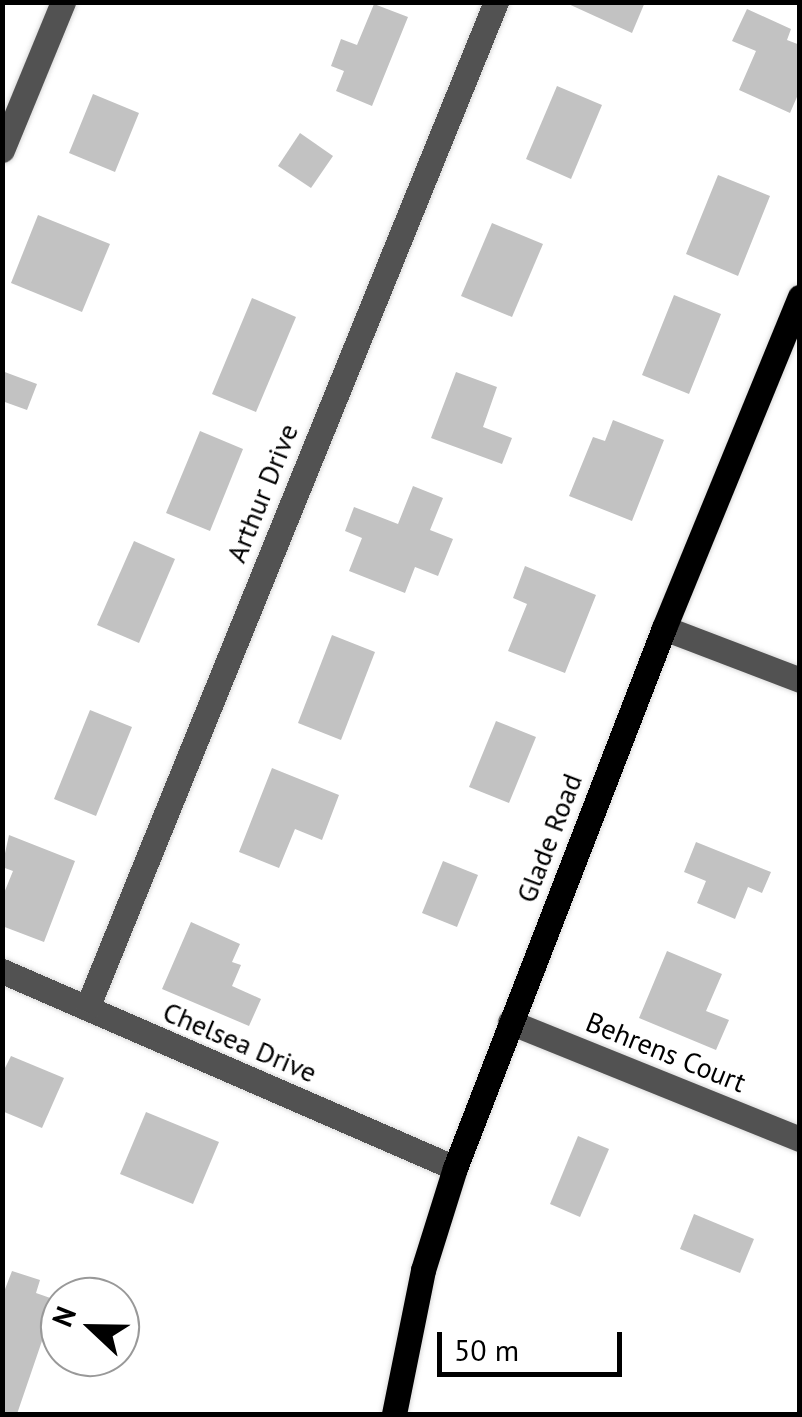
<!DOCTYPE html>
<html>
<head>
<meta charset="utf-8">
<style>
  body { margin:0 }
  #map { position:relative; width:802px; height:1417px; overflow:hidden; background:#fff; font-family:"PT Sans",sans-serif }
  div>[style] { position:absolute }
  .building>* { inset:0; background:#c2c2c2 }
  .roads { filter:drop-shadow(0 0 2px #dbdbdb) drop-shadow(0 0 2px #dbdbdb) }
  .minor>* { height:25px; margin:-12.5px; padding:0 12.5px; transform-origin:12.5px; border-radius:12.5px; background:#525252 }
  .major>* { height:25px; margin:-12.5px; padding:0 12.5px; transform-origin:12.5px; border-radius:12.5px; background:#000 }
  span { translate:-50% -50%; white-space:nowrap; text-align:center; line-height:1.15; -webkit-text-stroke:10px #fff; paint-order:stroke }
  .street-label { font-size:28px; color:#000 }
  .frame { position:absolute; inset:0; border:5px solid #000; pointer-events:none }
  .north { position:absolute; left:40px; top:1277px; width:100px; height:100px; box-sizing:border-box; background:#fff; border:2px solid #999; border-radius:50%; rotate:292deg; font-size:28px; font-weight:700; line-height:40px; text-align:center; color:#000 }
  .north::after { content:''; display:block; margin:auto; width:35px; height:45px; background:#000; clip-path:polygon(50% 0,100% 100%,50% 72%,0 100%) }
  .scale { position:absolute; left:437px; top:1332px; width:185px; height:45px; box-sizing:border-box; border:5px solid #000; border-top:0; padding-left:12px; font-size:30px; line-height:35px; white-space:nowrap; color:#000; -webkit-text-stroke:8px #fff; paint-order:stroke }
</style>
</head>
<body>
<div id="map">
  <div class="building">
    <i style="clip-path:polygon(564px 2px,645px 2px,632px 33px)"></i>
    <i style="clip-path:polygon(374px 4px,408px 17px,372px 106px,336px 91px,344px 71px,331px 66px,341px 39px,357px 45px)"></i>
    <i style="clip-path:polygon(747px 9px,791px 29px,787px 40px,800px 45px,800px 90px,790px 113px,739px 90px,756px 51px,732px 41px)"></i>
    <i style="clip-path:polygon(557px 86px,602px 105px,571px 179px,526px 159px)"></i>
    <i style="clip-path:polygon(93px 94px,139px 113px,115px 172px,69px 153px)"></i>
    <i style="clip-path:polygon(300px 133px,333px 156px,311px 188px,278px 166px)"></i>
    <i style="clip-path:polygon(718px 175px,770px 196px,738px 276px,686px 254px)"></i>
    <i style="clip-path:polygon(38px 215px,110px 244px,82px 312px,11px 283px)"></i>
    <i style="clip-path:polygon(492px 223px,543px 244px,512px 317px,461px 296px)"></i>
    <i style="clip-path:polygon(674px 295px,721px 314px,689px 394px,642px 375px)"></i>
    <i style="clip-path:polygon(252px 298px,296px 317px,256px 412px,212px 394px)"></i>
    <i style="clip-path:polygon(2px 371px,37px 384px,27px 410px,2px 401px)"></i>
    <i style="clip-path:polygon(456px 372px,497px 387px,483px 427px,512px 438px,502px 464px,431px 438px)"></i>
    <i style="clip-path:polygon(613px 420px,664px 440px,632px 521px,569px 496px,593px 437px,605px 441px)"></i>
    <i style="clip-path:polygon(200px 431px,243px 449px,210px 531px,166px 513px)"></i>
    <i style="clip-path:polygon(413px 486px,443px 498px,430px 530px,453px 539px,438px 576px,415px 567px,405px 593px,349px 571px,362px 538px,345px 531px,354px 507px,398px 524px)"></i>
    <i style="clip-path:polygon(134px 541px,175px 559px,139px 643px,97px 625px)"></i>
    <i style="clip-path:polygon(525px 566px,596px 595px,565px 673px,508px 651px,527px 604px,513px 598px)"></i>
    <i style="clip-path:polygon(332px 635px,375px 652px,341px 740px,298px 723px)"></i>
    <i style="clip-path:polygon(90px 710px,132px 727px,96px 816px,54px 799px)"></i>
    <i style="clip-path:polygon(496px 721px,536px 737px,509px 803px,469px 787px)"></i>
    <i style="clip-path:polygon(272px 768px,339px 795px,322px 840px,295px 829px,279px 868px,239px 852px)"></i>
    <i style="clip-path:polygon(9px 835px,75px 861px,44px 942px,2px 926px,2px 898px,13px 871px,2px 867px)"></i>
    <i style="clip-path:polygon(696px 842px,771px 872px,762px 893px,748px 887px,735px 919px,697px 903px,706px 881px,684px 872px)"></i>
    <i style="clip-path:polygon(443px 861px,478px 875px,457px 927px,422px 913px)"></i>
    <i style="clip-path:polygon(191px 922px,240px 944px,232px 962px,241px 965px,232px 986px,261px 999px,249px 1026px,162px 989px)"></i>
    <i style="clip-path:polygon(667px 951px,722px 974px,706px 1011px,729px 1020px,716px 1050px,639px 1018px)"></i>
    <i style="clip-path:polygon(11px 1056px,64px 1078px,42px 1128px,2px 1111px,2px 1074px)"></i>
    <i style="clip-path:polygon(146px 1112px,219px 1142px,193px 1204px,120px 1174px)"></i>
    <i style="clip-path:polygon(578px 1136px,609px 1149px,580px 1217px,550px 1204px)"></i>
    <i style="clip-path:polygon(694px 1214px,754px 1239px,740px 1273px,680px 1249px)"></i>
    <i style="clip-path:polygon(12px 1271px,40px 1280px,36px 1293px,56px 1300px,17px 1414px,2px 1414px,2px 1297px)"></i>
  </div>
  <div class="roads">
    <div class="minor">
      <i style="left:2px;top:150px;width:160px;rotate:-67.6deg"></i>
      <i style="left:664px;top:628px;width:146px;rotate:20.9deg"></i>
      <i style="left:2px;top:971px;width:494px;rotate:23.5deg"></i>
      <i style="left:87px;top:1008px;width:1086px;rotate:-67.88deg"></i>
      <i style="left:510px;top:1022px;width:313px;rotate:22deg"></i>
    </div>
    <div class="major">
      <i style="left:394px;top:1414px;width:147px;rotate:-78.6deg"></i>
      <i style="left:423px;top:1270px;width:107px;rotate:-72.6deg"></i>
      <i style="left:455px;top:1168px;width:579px;rotate:-68.84deg"></i>
      <i style="left:664px;top:628px;width:358px;rotate:-67.7deg"></i>
    </div>
  </div>
  <div class="street-label">
    <span style="left:262px;top:493px;rotate:-68deg">Arthur Drive</span>
    <span style="left:549px;top:838px;rotate:-69deg">Glade Road</span>
    <span style="left:240px;top:1042px;rotate:23deg">Chelsea Drive</span>
    <span style="left:666px;top:1052px;rotate:22deg">Behrens Court</span>
  </div>
  <div class="frame"></div>
  <div class="north">N</div>
  <div class="scale">50 m</div>
</div>
</body>
</html>
